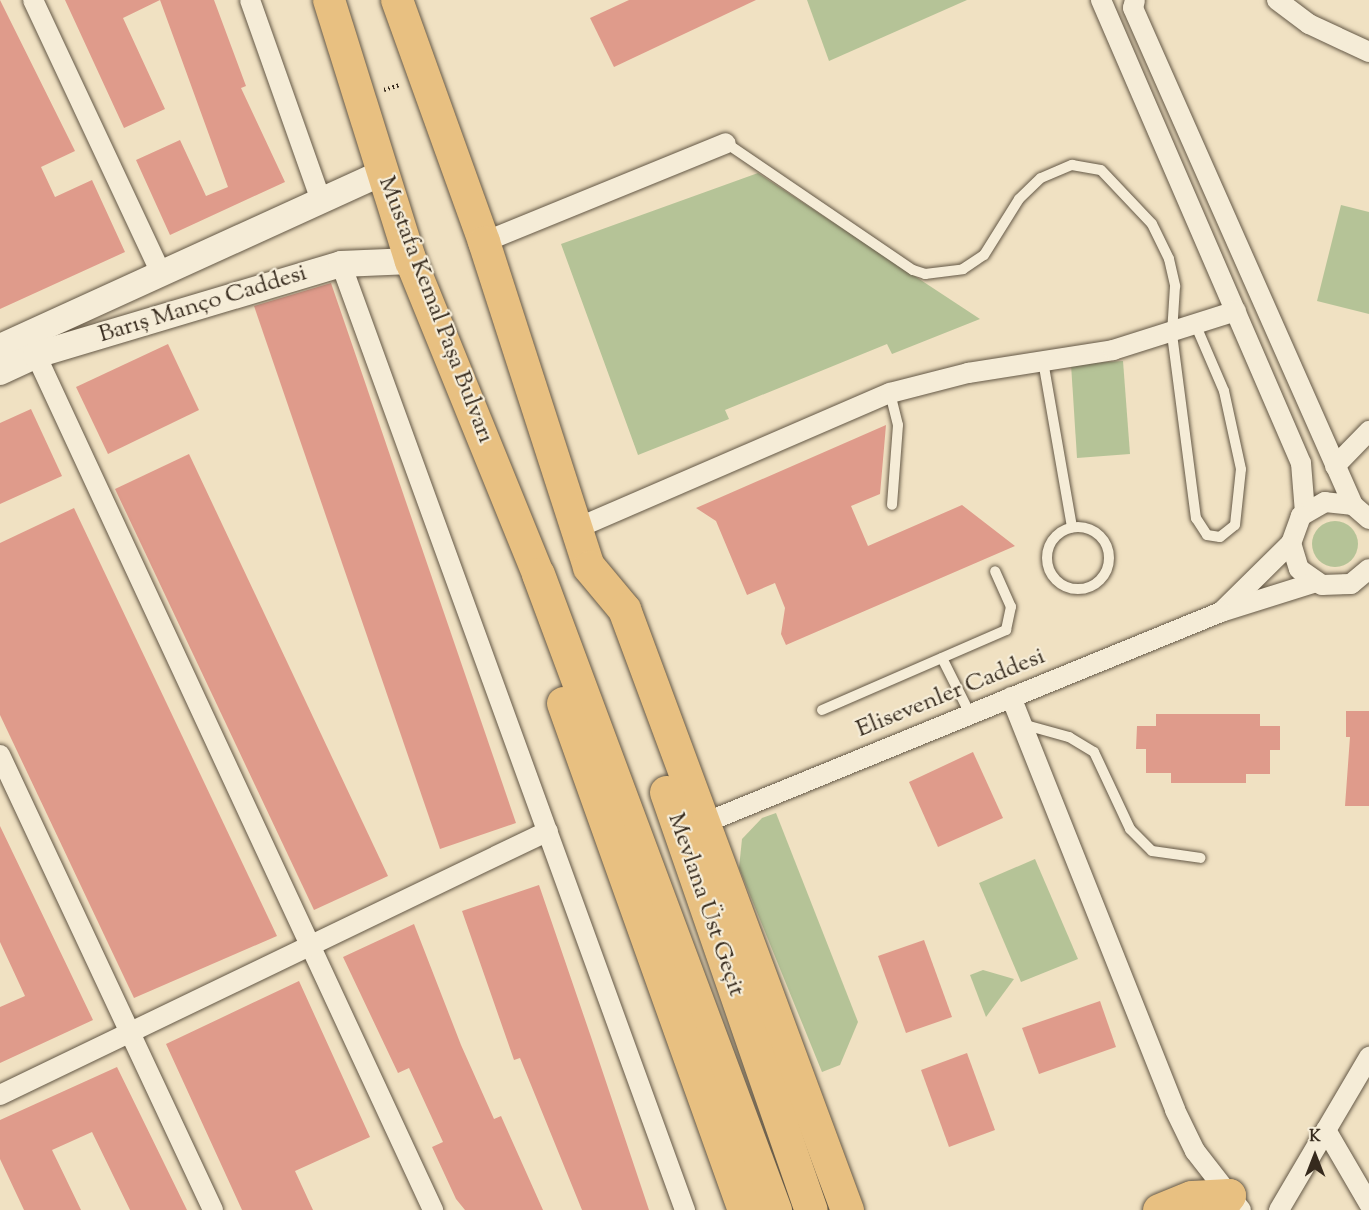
<!DOCTYPE html>
<html>
<head>
<meta charset="utf-8">
<style>
  body { margin:0 }
  #map { position:relative; width:1369px; height:1210px; overflow:hidden; background:#f0e1c2; font-family:"Sorts Mill Goudy",serif }
  div>[style] { position:absolute }
  .green>* { inset:0; background:#b5c397 }
  .round { border-radius:50% }
  .building>* { inset:0; background:#df9b8b }
  .path>* { height:4px; margin-top:-2px; transform-origin:0; background:repeating-linear-gradient(90deg,#362a1d 0 1.5px,transparent 0 4.5px) }
  .roads { filter:drop-shadow(0 0 2px #645846) drop-shadow(0 0 2px #645846) }
  .service>* { height:10px; margin:-5px; padding:0 5px; transform-origin:5px; border-radius:5px; background:#f5ecd7 }
  .service>.ring { margin:-5px; padding:0; box-sizing:content-box; background:none; border:10px solid #f5ecd7; border-radius:50% }
  .minor>* { height:20px; margin:-10px; padding:0 10px; transform-origin:10px; border-radius:10px; background:#f5ecd7 }
  .tertiary>* { height:26px; margin:-13px; padding:0 13px; transform-origin:13px; border-radius:13px; background:#f5ecd7 }
  .primary>* { height:32px; margin:-16px; padding:0 16px; transform-origin:16px; border-radius:16px; background:#e8c081 }
  .trunk>* { height:33px; margin:-16.5px; padding:0 16.5px; transform-origin:16.5px; border-radius:16.5px; background:#e8c081 }
  span { translate:-50% -50%; white-space:nowrap; text-align:center; line-height:1.15; -webkit-text-stroke:4.5px #f5ecd7; paint-order:stroke }
  .street-label { font-size:24px; color:#362a1d }
  .north { position:absolute; left:1285px; top:1126px; width:60px; height:60px; -webkit-text-stroke:4px #f5ecd7; paint-order:stroke; rotate:0deg; font-size:16px; font-weight:700; line-height:24px; text-align:center; color:#362a1d }
  .north::after { content:''; display:block; margin:auto; width:21px; height:27px; background:#362a1d; clip-path:polygon(50% 0,100% 100%,50% 72%,0 100%) }
</style>
</head>
<body>
<div id="map">
  <div class="green">
    <i style="clip-path:polygon(807px 0,967px 0,829px 61px)"></i>
    <i style="clip-path:polygon(758px 173px,980px 319px,892px 354px,887px 344px,725px 410px,729px 419px,638px 455px,561px 244px)"></i>
    <i style="clip-path:polygon(1341px 205px,1369px 212px,1369px 314px,1317px 301px)"></i>
    <i style="clip-path:polygon(1123px 361px,1130px 454px,1077px 458px,1071px 364px)"></i>
    <i class="round" style="left:1312px;top:521px;width:46px;height:46px"></i>
    <i style="clip-path:polygon(776px 813px,858px 1022px,840px 1065px,822px 1072px,739px 868px,742px 839px,762px 818px)"></i>
    <i style="clip-path:polygon(1035px 859px,1078px 959px,1021px 982px,979px 883px)"></i>
    <i style="clip-path:polygon(983px 970px,1014px 979px,986px 1017px,970px 975px)"></i>
  </div>
  <div class="building">
    <i style="clip-path:polygon(0 0,75px 151px,41px 167px,55px 197px,92px 180px,125px 252px,0 309px)"></i>
    <i style="clip-path:polygon(65px 0,214px 0,246px 86px,241px 88px,285px 182px,170px 235px,136px 160px,180px 140px,206px 196px,228px 187px,160px 0,123px 18px,165px 109px,124px 128px)"></i>
    <i style="clip-path:polygon(629px 0,756px 0,614px 67px,590px 18px)"></i>
    <i style="clip-path:polygon(331px 283px,516px 823px,440px 849px,254px 306px)"></i>
    <i style="clip-path:polygon(168px 344px,199px 410px,108px 454px,76px 387px)"></i>
    <i style="clip-path:polygon(31px 409px,62px 476px,0 504px,0 423px)"></i>
    <i style="clip-path:polygon(886px 425px,880px 494px,851px 506px,868px 546px,962px 505px,1015px 546px,786px 645px,781px 634px,785px 608px,775px 583px,747px 595px,716px 521px,696px 508px)"></i>
    <i style="clip-path:polygon(189px 454px,388px 876px,314px 910px,115px 489px)"></i>
    <i style="clip-path:polygon(74px 508px,277px 936px,134px 998px,0 715px,0 543px)"></i>
    <i style="clip-path:polygon(1346px 711px,1369px 711px,1369px 806px,1345px 806px,1350px 737px,1346px 737px)"></i>
    <i style="clip-path:polygon(1156px 714px,1260px 714px,1260px 726px,1280px 726px,1280px 750px,1270px 750px,1270px 774px,1246px 774px,1246px 783px,1171px 783px,1171px 773px,1146px 773px,1146px 749px,1136px 749px,1137px 726px,1156px 726px)"></i>
    <i style="clip-path:polygon(973px 752px,1003px 818px,938px 847px,909px 782px)"></i>
    <i style="clip-path:polygon(0 826px,93px 1020px,0 1063px,0 1007px,25px 996px,0 942px)"></i>
    <i style="clip-path:polygon(539px 885px,590px 1034px,649px 1210px,582px 1210px,520px 1058px,514px 1060px,462px 911px)"></i>
    <i style="clip-path:polygon(414px 924px,461px 1045px,494px 1119px,501px 1116px,543px 1210px,465px 1210px,456px 1199px,432px 1147px,443px 1142px,409px 1068px,398px 1073px,343px 957px)"></i>
    <i style="clip-path:polygon(924px 940px,952px 1017px,906px 1033px,878px 956px)"></i>
    <i style="clip-path:polygon(299px 981px,370px 1137px,295px 1171px,313px 1210px,242px 1210px,166px 1044px)"></i>
    <i style="clip-path:polygon(1100px 1001px,1116px 1047px,1039px 1074px,1022px 1028px)"></i>
    <i style="clip-path:polygon(967px 1053px,995px 1130px,949px 1147px,921px 1070px)"></i>
    <i style="clip-path:polygon(117px 1067px,187px 1210px,130px 1210px,92px 1132px,52px 1150px,81px 1210px,24px 1210px,0 1159px,0 1120px)"></i>
  </div>
  <div class="path">
    <i style="left:384px;top:90px;width:16px;rotate:-18deg"></i>
  </div>
  <div class="roads">
    <div class="service">
      <i style="left:726px;top:143px;width:226px;rotate:34.2deg"></i>
      <i style="left:913px;top:270px;width:13px;rotate:18deg"></i>
      <i style="left:925px;top:274px;width:38px;rotate:-7deg"></i>
      <i style="left:963px;top:269px;width:25px;rotate:-34deg"></i>
      <i style="left:984px;top:255px;width:66px;rotate:-58deg"></i>
      <i style="left:1019px;top:199px;width:30px;rotate:-44deg"></i>
      <i style="left:1041px;top:178px;width:34px;rotate:-23deg"></i>
      <i style="left:1072px;top:165px;width:29px;rotate:10deg"></i>
      <i style="left:1101px;top:170px;width:74px;rotate:46.6deg"></i>
      <i style="left:1152px;top:224px;width:39px;rotate:64deg"></i>
      <i style="left:1169px;top:259px;width:28px;rotate:77deg"></i>
      <i style="left:1175px;top:286px;width:48px;rotate:93.6deg"></i>
      <i style="left:1172px;top:334px;width:186px;rotate:82.6deg"></i>
      <i style="left:1196px;top:518px;width:20px;rotate:57deg"></i>
      <i style="left:1207px;top:535px;width:13px;rotate:9deg"></i>
      <i style="left:1220px;top:537px;width:19px;rotate:-39deg"></i>
      <i style="left:1235px;top:525px;width:56px;rotate:-83.9deg"></i>
      <i style="left:1241px;top:469px;width:80px;rotate:-102.3deg"></i>
      <i style="left:1224px;top:391px;width:71px;rotate:-113.3deg"></i>
      <i style="left:1043px;top:361px;width:169px;rotate:80.1deg"></i>
      <i style="left:890px;top:393px;width:33px;rotate:76deg"></i>
      <i style="left:898px;top:425px;width:80px;rotate:94.3deg"></i>
      <i class="ring" style="left:1047px;top:527px;width:52px;height:52px"></i>
      <i style="left:942px;top:658px;width:63px;rotate:63.4deg"></i>
      <i style="left:822px;top:710px;width:201px;rotate:-23.5deg"></i>
      <i style="left:1006px;top:630px;width:24px;rotate:-78deg"></i>
      <i style="left:1011px;top:607px;width:39px;rotate:-114deg"></i>
      <i style="left:1022px;top:724px;width:49px;rotate:15.5deg"></i>
      <i style="left:1069px;top:737px;width:29px;rotate:31deg"></i>
      <i style="left:1094px;top:752px;width:85px;rotate:64.9deg"></i>
      <i style="left:1130px;top:829px;width:31px;rotate:45deg"></i>
      <i style="left:1152px;top:851px;width:49px;rotate:8.1deg"></i>
    </div>
    <div class="minor">
      <i style="left:33px;top:0;width:302px;rotate:64.9deg"></i>
      <i style="left:250px;top:0;width:210px;rotate:70.5deg"></i>
      <i style="left:1101px;top:0;width:504px;rotate:66.64deg"></i>
      <i style="left:1301px;top:463px;width:50px;rotate:85.4deg"></i>
      <i style="left:1135px;top:0;width:8px;rotate:104deg"></i>
      <i style="left:1133px;top:8px;width:544px;rotate:66.12deg"></i>
      <i style="left:1277px;top:0;width:40px;rotate:37deg"></i>
      <i style="left:1309px;top:24px;width:66px;rotate:25deg"></i>
      <i style="left:484px;top:242px;width:261px;rotate:-22.2deg"></i>
      <i style="left:341px;top:264px;width:1007px;rotate:70.02deg"></i>
      <i style="left:36px;top:355px;width:943px;rotate:65.09deg"></i>
      <i style="left:1335px;top:466px;width:49px;rotate:-45.8deg"></i>
      <i style="left:1369px;top:519px;width:21px;rotate:-139deg"></i>
      <i style="left:1353px;top:505px;width:28px;rotate:-174deg"></i>
      <i style="left:1325px;top:502px;width:28px;rotate:150deg"></i>
      <i style="left:1301px;top:516px;width:29px;rotate:110deg"></i>
      <i style="left:1291px;top:543px;width:27px;rotate:73deg"></i>
      <i style="left:1299px;top:569px;width:28px;rotate:35deg"></i>
      <i style="left:1322px;top:585px;width:29px;rotate:-2deg"></i>
      <i style="left:1351px;top:584px;width:23px;rotate:-40deg"></i>
      <i style="left:575px;top:529px;width:343px;rotate:-23.4deg"></i>
      <i style="left:890px;top:393px;width:81px;rotate:-14.4deg"></i>
      <i style="left:968px;top:373px;width:147px;rotate:-9deg"></i>
      <i style="left:1113px;top:350px;width:129px;rotate:-17.6deg"></i>
      <i style="left:1291px;top:543px;width:98px;rotate:135.4deg"></i>
      <i style="left:1221px;top:612px;width:100px;rotate:-17.5deg"></i>
      <i style="left:1011px;top:697px;width:444px;rotate:68.3deg"></i>
      <i style="left:1175px;top:1110px;width:46px;rotate:64deg"></i>
      <i style="left:1195px;top:1151px;width:75px;rotate:52.1deg"></i>
      <i style="left:0;top:755px;width:502px;rotate:64.91deg"></i>
      <i style="left:702px;top:824px;width:561px;rotate:-22.22deg"></i>
      <i style="left:0;top:1095px;width:608px;rotate:-25.72deg"></i>
      <i style="left:1326px;top:1130px;width:86px;rotate:59.8deg"></i>
      <i style="left:1279px;top:1210px;width:178px;rotate:-59.5deg"></i>
    </div>
    <div class="tertiary">
      <i style="left:0;top:347px;width:419px;rotate:-24.5deg"></i>
      <i style="left:0;top:372px;width:40px;rotate:-25deg"></i>
      <i style="left:36px;top:355px;width:318px;rotate:-16.6deg"></i>
      <i style="left:341px;top:264px;width:70px;rotate:-2.5deg"></i>
    </div>
    <div class="primary">
      <i style="left:329px;top:0;width:274px;rotate:72.6deg"></i>
      <i style="left:411px;top:261px;width:338px;rotate:67.9deg"></i>
      <i style="left:397px;top:0;width:257px;rotate:70.2deg"></i>
      <i style="left:484px;top:242px;width:342px;rotate:72.1deg"></i>
    </div>
    <div class="trunk">
      <i style="left:589px;top:567px;width:55px;rotate:50.2deg"></i>
      <i style="left:624px;top:609px;width:641px;rotate:69.64deg"></i>
      <i style="left:538px;top:574px;width:679px;rotate:69.56deg"></i>
      <i style="left:563px;top:703px;width:538px;rotate:70.35deg"></i>
      <i style="left:666px;top:792px;width:442px;rotate:70.9deg"></i>
      <i style="left:1159px;top:1210px;width:35px;rotate:-22deg"></i>
      <i style="left:1192px;top:1197px;width:37px;rotate:-3deg"></i>
      <i style="left:1229px;top:1195px;width:19px;rotate:126deg"></i>
    </div>
  </div>
  <div class="street-label">
    <span style="left:203px;top:305px;rotate:-17deg">Barış Manço Caddesi</span>
    <span style="left:435px;top:310px;rotate:69deg">Mustafa Kemal Paşa Bulvarı</span>
    <span style="left:951px;top:694px;rotate:-22deg">Elisevenler Caddesi</span>
    <span style="left:705px;top:905px;rotate:71deg">Mevlana Üst Geçit</span>
  </div>
  <div class="north">K</div>
</div>
</body>
</html>
